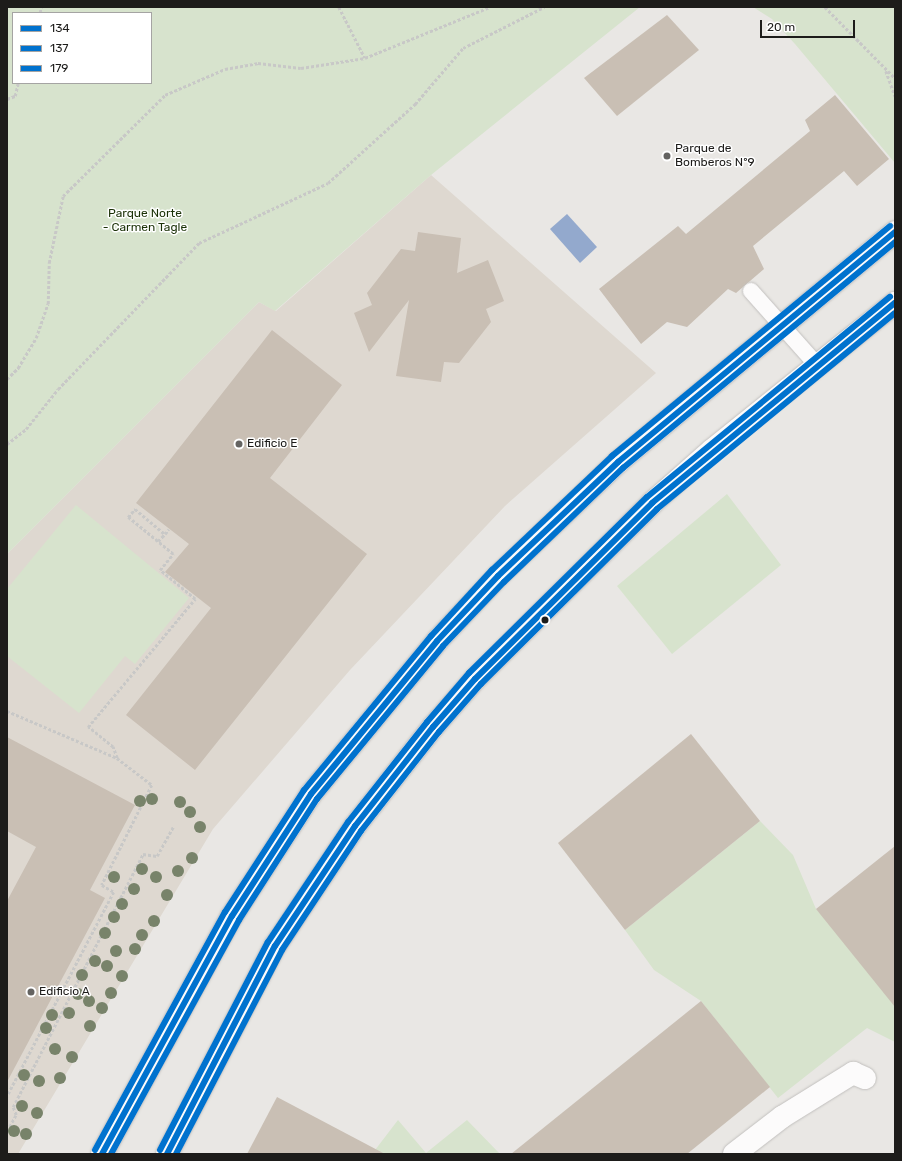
<!DOCTYPE html>
<html>
<head>
<meta charset="utf-8">
<style>
  body { margin:0 }
  #map { position:relative; width:902px; height:1161px; overflow:hidden; background:#e9e7e4; font-family:Rubik,sans-serif }
  div>[style] { position:absolute }
  .built>* { inset:0; background:#ded8d0 }
  .green>* { inset:0; background:#d7e3cd }
  .water>* { inset:0; background:#93a9cd }
  .building>* { inset:0; background:#c9bfb4 }
  .path>* { height:2.5px; margin-top:-1.25px; transform-origin:0; background:repeating-linear-gradient(90deg,#c8c8c7 0 3px,transparent 0 5px) }
  .roads { filter:drop-shadow(0 0 1px #c2c0be) drop-shadow(0 0 1px #c2c0be) }
  .lane>* { height:16px; margin:-8px; padding:0 8px; transform-origin:8px; border-radius:8px; background:#fcfbfb }
  .street>* { height:22px; margin:-11px; padding:0 11px; transform-origin:11px; border-radius:11px; background:#fcfbfb }
  .secondary>* { height:22px; margin:-11px; padding:0 11px; transform-origin:11px; border-radius:11px; background:#fcfbfb }
  .bus-1>* { height:6px; margin:-3px; padding:0 3px; transform-origin:3px; border-radius:3px; background:#0072ce }
  .bus-2>* { height:6px; margin:-3px; padding:0 3px; transform-origin:3px; border-radius:3px; background:#0072ce }
  .bus-3>* { height:6px; margin:-3px; padding:0 3px; transform-origin:3px; border-radius:3px; background:#0072ce }
  .trees>* { width:12px; height:12px; margin:-6px; border-radius:50%; background:#78836a }
  .dots>* { width:11px; height:11px; translate:-50% -50%; box-sizing:border-box; border:2px solid #fff; border-radius:50% }
  span { translate:-50% -50%; white-space:nowrap; text-align:center; line-height:1.15; -webkit-text-stroke:3px #fff; paint-order:stroke }
  .poi-label { font-size:12px; color:#1d1c1a }
  .left { translate:0 -50%; text-align:left }
  .park-label { font-size:12px; color:#1b3107 }
  .frame { position:absolute; inset:0; border:8px solid #1d1c1a; pointer-events:none }
  .legend { position:absolute; left:12px; top:12px; width:140px; height:72px; box-sizing:border-box; background:#fff; border:1px solid #a5a4a3; margin:0; padding:5px 7px; list-style:none; font-size:12px; color:#1d1c1a }
  .legend li { display:flex; align-items:center; gap:8px; height:20px }
  .legend b { width:20px; border:1px solid #a5a4a3 }
  .scale { position:absolute; left:760px; top:20px; width:95px; height:18px; box-sizing:border-box; border:2px solid #1d1c1a; border-top:0; padding-left:5px; font-size:12px; line-height:14px; white-space:nowrap; color:#1d1c1a; -webkit-text-stroke:3px #fff; paint-order:stroke }
</style>
</head>
<body>
<div id="map">
  <div class="built">
    <i style="clip-path:polygon(431px 175px,656px 373px,505px 506px,350px 670px,213px 829px,18px 1154px,7px 1154px,7px 554px,259px 302px,276px 311px)"></i>
  </div>
  <div class="green">
    <i style="clip-path:polygon(evenodd,7px 7px,640px 7px,431px 175px,275px 311px,259px 302px,7px 554px,7px 7px,13px 13px,151px 13px,151px 83px,13px 83px,13px 13px)"></i>
    <i style="clip-path:polygon(753px 7px,895px 7px,895px 163px,795px 44px,772px 19px)"></i>
    <i style="clip-path:polygon(727px 494px,781px 565px,672px 654px,617px 586px)"></i>
    <i style="clip-path:polygon(76px 505px,189px 598px,135px 664px,125px 656px,79px 713px,7px 656px,7px 589px)"></i>
    <i style="clip-path:polygon(760px 821px,793px 855px,816px 909px,895px 986px,895px 1042px,867px 1028px,778px 1098px,701px 1001px,654px 970px,625px 930px)"></i>
    <i style="clip-path:polygon(398px 1120px,426px 1153px,467px 1120px,500px 1154px,372px 1154px)"></i>
  </div>
  <div class="water">
    <i style="clip-path:polygon(567px 214px,597px 247px,580px 263px,550px 229px)"></i>
  </div>
  <div class="building">
    <i style="clip-path:polygon(667px 15px,699px 50px,617px 116px,584px 78px)"></i>
    <i style="clip-path:polygon(835px 95px,889px 159px,857px 186px,844px 171px,753px 246px,764px 269px,736px 293px,728px 289px,687px 327px,667px 322px,641px 344px,599px 289px,678px 226px,686px 234px,810px 131px,805px 120px)"></i>
    <i style="clip-path:polygon(418px 232px,461px 238px,457px 273px,488px 260px,504px 301px,486px 309px,491px 322px,459px 363px,444px 362px,441px 382px,396px 376px,409px 300px,369px 352px,354px 313px,372px 305px,367px 293px,401px 249px,415px 251px)"></i>
    <i style="clip-path:polygon(272px 330px,342px 385px,270px 478px,367px 554px,195px 770px,126px 715px,211px 608px,165px 572px,189px 544px,136px 503px)"></i>
    <i style="clip-path:polygon(691px 734px,760px 821px,625px 930px,558px 843px)"></i>
    <i style="clip-path:polygon(7px 737px,135px 805px,90px 890px,105px 898px,7px 1082px,7px 901px,36px 847px,7px 831px)"></i>
    <i style="clip-path:polygon(895px 846px,895px 1007px,816px 909px)"></i>
    <i style="clip-path:polygon(701px 1001px,770px 1087px,687px 1154px,511px 1154px)"></i>
    <i style="clip-path:polygon(277px 1097px,385px 1154px,247px 1154px)"></i>
  </div>
  <div class="path">
    <i style="left:339px;top:7px;width:57px;rotate:63deg"></i>
    <i style="left:825px;top:7px;width:100px;rotate:45.4deg"></i>
    <i style="left:40px;top:13px;width:6px;rotate:-81deg"></i>
    <i style="left:886px;top:71px;width:27px;rotate:70deg"></i>
    <i style="left:7px;top:99px;width:9px;rotate:-21deg"></i>
    <i style="left:15px;top:96px;width:13px;rotate:-77deg"></i>
    <i style="left:7px;top:379px;width:16px;rotate:-45deg"></i>
    <i style="left:18px;top:368px;width:35px;rotate:-59deg"></i>
    <i style="left:36px;top:338px;width:36px;rotate:-71deg"></i>
    <i style="left:48px;top:304px;width:41px;rotate:-88.6deg"></i>
    <i style="left:49px;top:263px;width:68px;rotate:-78.2deg"></i>
    <i style="left:63px;top:196px;width:144px;rotate:-44.7deg"></i>
    <i style="left:165px;top:95px;width:65px;rotate:-23.4deg"></i>
    <i style="left:225px;top:69px;width:34px;rotate:-10deg"></i>
    <i style="left:258px;top:63px;width:43px;rotate:6.6deg"></i>
    <i style="left:301px;top:68px;width:65px;rotate:-8.9deg"></i>
    <i style="left:365px;top:58px;width:135px;rotate:-22.2deg"></i>
    <i style="left:7px;top:444px;width:24px;rotate:-38deg"></i>
    <i style="left:26px;top:429px;width:51px;rotate:-51.3deg"></i>
    <i style="left:58px;top:389px;width:203px;rotate:-46deg"></i>
    <i style="left:199px;top:243px;width:142px;rotate:-24.9deg"></i>
    <i style="left:328px;top:183px;width:118px;rotate:-42.2deg"></i>
    <i style="left:415px;top:104px;width:74px;rotate:-49.4deg"></i>
    <i style="left:463px;top:48px;width:91px;rotate:-26.8deg"></i>
    <i style="left:158px;top:541px;width:10px;rotate:-45deg"></i>
    <i style="left:7px;top:711px;width:120px;rotate:23.1deg"></i>
    <i style="left:117px;top:758px;width:44px;rotate:37.6deg"></i>
    <i style="left:152px;top:785px;width:112px;rotate:116.6deg"></i>
    <i style="left:102px;top:885px;width:14px;rotate:30deg"></i>
    <i style="left:114px;top:892px;width:231px;rotate:117.6deg"></i>
    <i style="left:117px;top:758px;width:12px;rotate:-110deg"></i>
    <i style="left:113px;top:747px;width:32px;rotate:-141deg"></i>
    <i style="left:88px;top:727px;width:167px;rotate:-50.1deg"></i>
    <i style="left:195px;top:599px;width:45px;rotate:-140.4deg"></i>
    <i style="left:160px;top:570px;width:21px;rotate:-51deg"></i>
    <i style="left:173px;top:554px;width:58px;rotate:-140.6deg"></i>
    <i style="left:128px;top:517px;width:11px;rotate:-49deg"></i>
    <i style="left:135px;top:509px;width:39px;rotate:40deg"></i>
    <i style="left:165px;top:534px;width:6px;rotate:-51deg"></i>
    <i style="left:7px;top:1131px;width:18px;rotate:-61deg"></i>
    <i style="left:16px;top:1115px;width:9px;rotate:-111deg"></i>
    <i style="left:13px;top:1107px;width:284px;rotate:-62.8deg"></i>
    <i style="left:143px;top:854px;width:14px;rotate:8deg"></i>
    <i style="left:157px;top:856px;width:33px;rotate:-61deg"></i>
  </div>
  <div class="roads">
    <div class="lane">
      <i style="left:751px;top:291px;width:99px;rotate:48.3deg"></i>
    </div>
    <div class="street">
      <i style="left:734px;top:1154px;width:61px;rotate:-37.6deg"></i>
      <i style="left:782px;top:1117px;width:84px;rotate:-31.8deg"></i>
      <i style="left:853px;top:1073px;width:13px;rotate:23deg"></i>
    </div>
    <div class="secondary">
      <i style="left:102px;top:1154px;width:271px;rotate:-61.4deg"></i>
      <i style="left:232px;top:916px;width:145px;rotate:-57.1deg"></i>
      <i style="left:311px;top:794px;width:198px;rotate:-50.5deg"></i>
      <i style="left:437px;top:641px;width:89px;rotate:-46.8deg"></i>
      <i style="left:498px;top:576px;width:166px;rotate:-43.5deg"></i>
      <i style="left:618px;top:462px;width:360px;rotate:-39.7deg"></i>
      <i style="left:167px;top:1154px;width:234px;rotate:-62.6deg"></i>
      <i style="left:275px;top:946px;width:144px;rotate:-56.3deg"></i>
      <i style="left:355px;top:826px;width:126px;rotate:-51.8deg"></i>
      <i style="left:433px;top:727px;width:64px;rotate:-48.8deg"></i>
      <i style="left:475px;top:679px;width:250px;rotate:-44.8deg"></i>
      <i style="left:652px;top:503px;width:80px;rotate:-41.5deg"></i>
      <i style="left:712px;top:450px;width:235px;rotate:-38.8deg"></i>
    </div>
  </div>
  <div class="bus-1">
    <i style="left:102px;top:1154px;width:271px;rotate:-61.4deg"></i>
    <i style="left:232px;top:916px;width:145px;rotate:-57.1deg"></i>
    <i style="left:311px;top:794px;width:198px;rotate:-50.5deg"></i>
    <i style="left:437px;top:641px;width:89px;rotate:-46.8deg"></i>
    <i style="left:498px;top:576px;width:166px;rotate:-43.5deg"></i>
    <i style="left:618px;top:462px;width:360px;rotate:-39.7deg"></i>
    <i style="left:167px;top:1154px;width:234px;rotate:-62.6deg"></i>
    <i style="left:275px;top:946px;width:144px;rotate:-56.3deg"></i>
    <i style="left:355px;top:826px;width:126px;rotate:-51.8deg"></i>
    <i style="left:433px;top:727px;width:64px;rotate:-48.8deg"></i>
    <i style="left:475px;top:679px;width:250px;rotate:-44.8deg"></i>
    <i style="left:652px;top:503px;width:315px;rotate:-39.5deg"></i>
  </div>
  <div class="bus-2">
    <i style="left:111px;top:1154px;width:267px;rotate:-61.3deg"></i>
    <i style="left:239px;top:920px;width:144px;rotate:-57.2deg"></i>
    <i style="left:317px;top:799px;width:198px;rotate:-50.5deg"></i>
    <i style="left:443px;top:646px;width:88px;rotate:-46.4deg"></i>
    <i style="left:504px;top:582px;width:165px;rotate:-43.8deg"></i>
    <i style="left:623px;top:468px;width:354px;rotate:-39.7deg"></i>
    <i style="left:176px;top:1154px;width:230px;rotate:-62.5deg"></i>
    <i style="left:282px;top:950px;width:143px;rotate:-56.4deg"></i>
    <i style="left:361px;top:831px;width:126px;rotate:-51.8deg"></i>
    <i style="left:439px;top:732px;width:64px;rotate:-48.8deg"></i>
    <i style="left:481px;top:684px;width:248px;rotate:-44.8deg"></i>
    <i style="left:657px;top:509px;width:308px;rotate:-39.5deg"></i>
  </div>
  <div class="bus-3">
    <i style="left:95px;top:1150px;width:271px;rotate:-61.4deg"></i>
    <i style="left:225px;top:912px;width:145px;rotate:-57.1deg"></i>
    <i style="left:304px;top:790px;width:200px;rotate:-50.5deg"></i>
    <i style="left:431px;top:636px;width:90px;rotate:-47.3deg"></i>
    <i style="left:492px;top:570px;width:166px;rotate:-43.5deg"></i>
    <i style="left:612px;top:456px;width:361px;rotate:-39.6deg"></i>
    <i style="left:160px;top:1150px;width:234px;rotate:-62.6deg"></i>
    <i style="left:268px;top:942px;width:144px;rotate:-56.3deg"></i>
    <i style="left:348px;top:822px;width:127px;rotate:-51.7deg"></i>
    <i style="left:427px;top:722px;width:65px;rotate:-49.4deg"></i>
    <i style="left:469px;top:673px;width:250px;rotate:-44.7deg"></i>
    <i style="left:647px;top:497px;width:315px;rotate:-39.5deg"></i>
  </div>
  <div class="trees">
    <i style="left:152px;top:799px"></i>
    <i style="left:140px;top:801px"></i>
    <i style="left:180px;top:802px"></i>
    <i style="left:190px;top:812px"></i>
    <i style="left:200px;top:827px"></i>
    <i style="left:192px;top:858px"></i>
    <i style="left:142px;top:869px"></i>
    <i style="left:178px;top:871px"></i>
    <i style="left:114px;top:877px"></i>
    <i style="left:156px;top:877px"></i>
    <i style="left:134px;top:889px"></i>
    <i style="left:167px;top:895px"></i>
    <i style="left:122px;top:904px"></i>
    <i style="left:114px;top:917px"></i>
    <i style="left:154px;top:921px"></i>
    <i style="left:105px;top:933px"></i>
    <i style="left:142px;top:935px"></i>
    <i style="left:135px;top:949px"></i>
    <i style="left:116px;top:951px"></i>
    <i style="left:95px;top:961px"></i>
    <i style="left:107px;top:966px"></i>
    <i style="left:82px;top:975px"></i>
    <i style="left:122px;top:976px"></i>
    <i style="left:111px;top:993px"></i>
    <i style="left:78px;top:994px"></i>
    <i style="left:89px;top:1001px"></i>
    <i style="left:102px;top:1008px"></i>
    <i style="left:69px;top:1013px"></i>
    <i style="left:52px;top:1015px"></i>
    <i style="left:90px;top:1026px"></i>
    <i style="left:46px;top:1028px"></i>
    <i style="left:55px;top:1049px"></i>
    <i style="left:72px;top:1057px"></i>
    <i style="left:24px;top:1075px"></i>
    <i style="left:60px;top:1078px"></i>
    <i style="left:39px;top:1081px"></i>
    <i style="left:22px;top:1106px"></i>
    <i style="left:37px;top:1113px"></i>
    <i style="left:14px;top:1131px"></i>
    <i style="left:26px;top:1134px"></i>
  </div>
  <div class="dots">
    <i style="left:667px;top:156px;background:#646361"></i>
    <i style="left:239px;top:444px;background:#646361"></i>
    <i style="left:545px;top:620px;background:#1d1c1a"></i>
    <i style="left:31px;top:992px;background:#646361"></i>
  </div>
  <div class="poi-label">
    <span class="left" style="left:675px;top:156px">Parque de<br>Bomberos Nº9</span>
    <span class="left" style="left:247px;top:444px">Edificio E</span>
    <span class="left" style="left:39px;top:992px">Edificio A</span>
  </div>
  <div class="park-label">
    <span style="left:145px;top:221px">Parque Norte<br>- Carmen Tagle</span>
  </div>
  <div class="frame"></div>
  <ul class="legend">
  <li><b style="height:5px;background:#0072ce"></b>134</li>
  <li><b style="height:5px;background:#0072ce"></b>137</li>
  <li><b style="height:5px;background:#0072ce"></b>179</li>
  </ul>
  <div class="scale">20 m</div>
</div>
</body>
</html>
